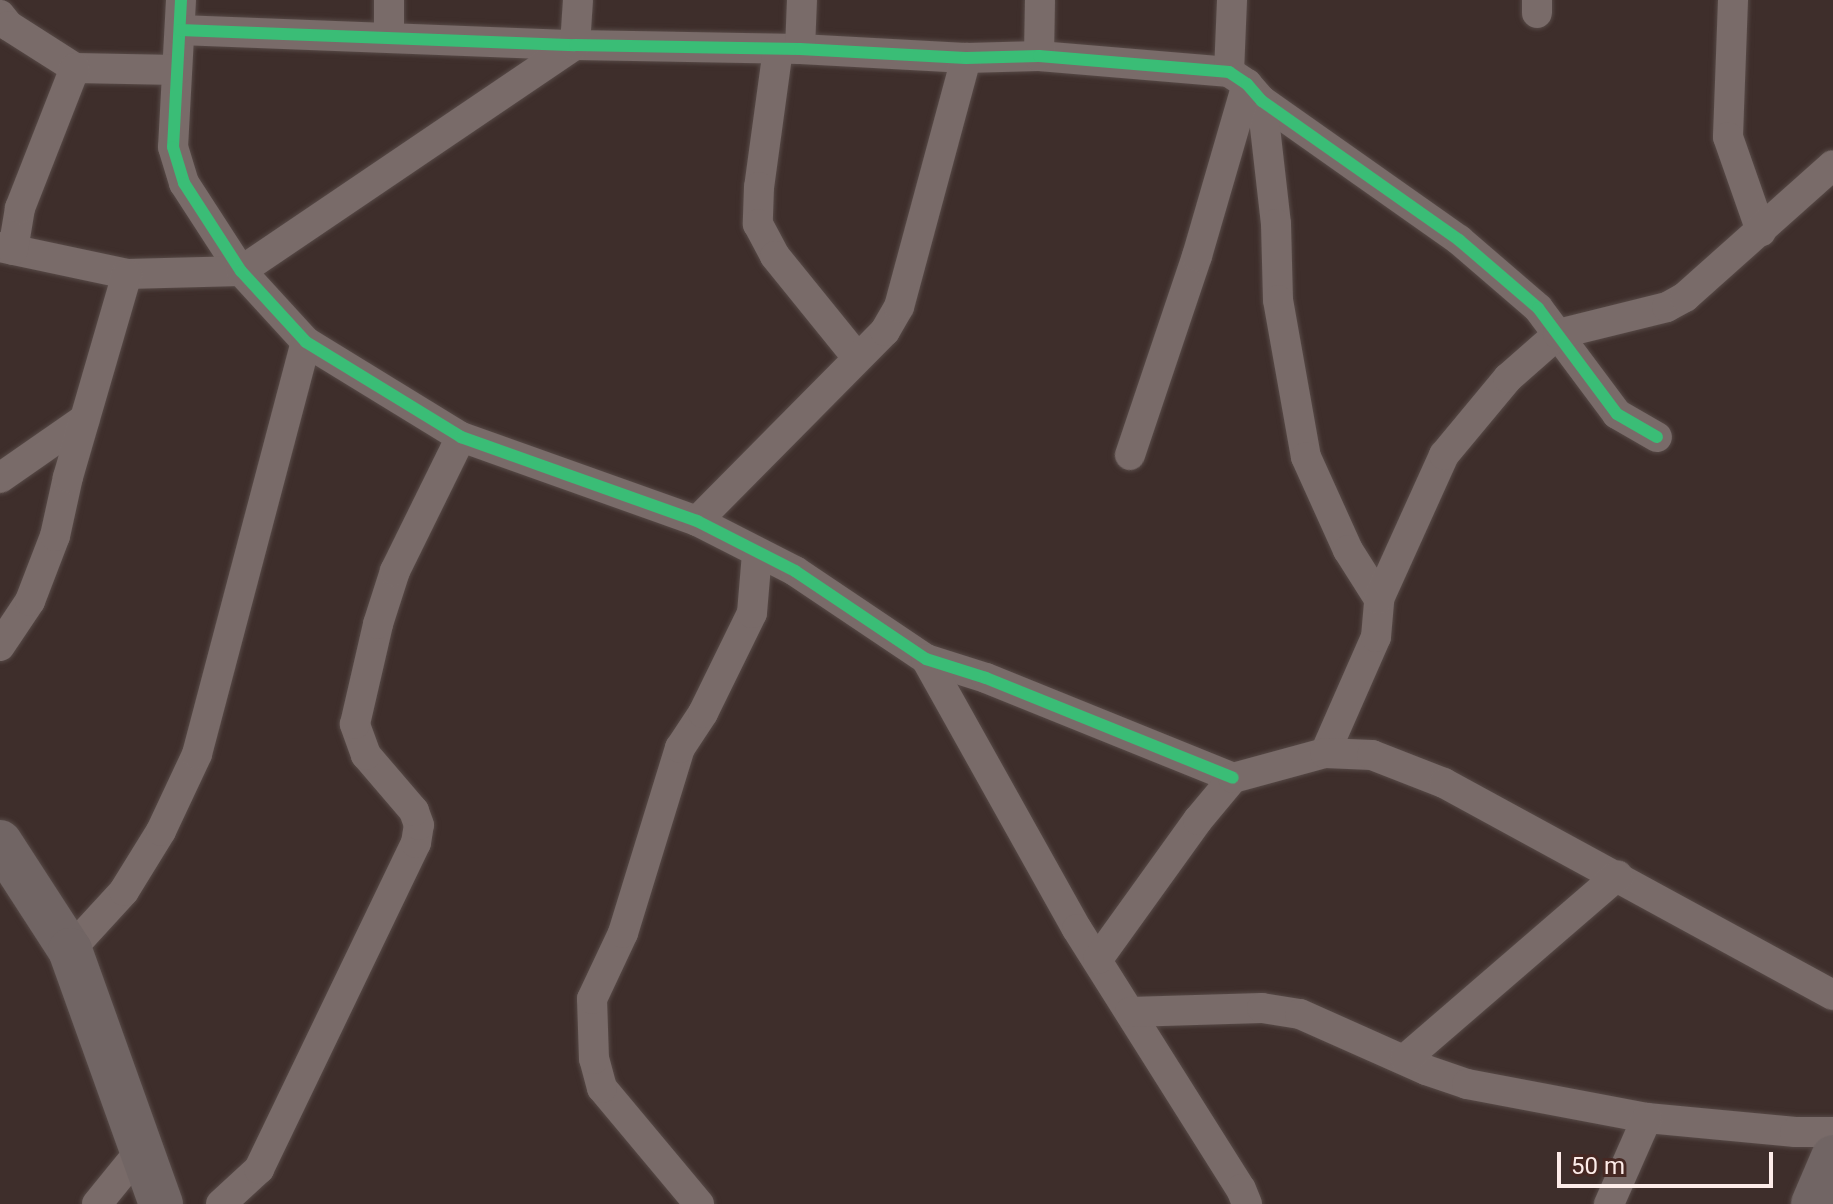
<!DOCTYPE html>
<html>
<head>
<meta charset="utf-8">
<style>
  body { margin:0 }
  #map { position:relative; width:1833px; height:1204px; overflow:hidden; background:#3e2e2b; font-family:Roboto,sans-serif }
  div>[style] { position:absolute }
  .roads { filter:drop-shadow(0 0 2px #574a47) drop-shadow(0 0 2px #574a47) }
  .street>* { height:30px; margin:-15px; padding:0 15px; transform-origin:15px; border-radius:15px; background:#796b69 }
  .secondary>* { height:44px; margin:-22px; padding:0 22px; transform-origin:22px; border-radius:22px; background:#716564 }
  .cycleway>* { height:12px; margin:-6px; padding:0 6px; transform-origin:6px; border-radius:6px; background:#3abd76 }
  span { translate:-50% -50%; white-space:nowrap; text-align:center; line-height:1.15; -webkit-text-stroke:8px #462823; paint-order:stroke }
  .scale { position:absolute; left:1557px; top:1152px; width:216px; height:36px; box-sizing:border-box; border:4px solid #fdece9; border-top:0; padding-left:10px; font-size:24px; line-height:28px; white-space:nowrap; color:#fdece9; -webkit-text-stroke:6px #462823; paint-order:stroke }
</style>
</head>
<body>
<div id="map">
  <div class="roads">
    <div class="street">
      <i style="left:181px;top:0;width:147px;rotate:93.1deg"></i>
      <i style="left:173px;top:147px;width:38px;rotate:73deg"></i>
      <i style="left:184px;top:183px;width:105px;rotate:57.1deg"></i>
      <i style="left:241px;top:271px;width:96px;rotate:47.5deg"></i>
      <i style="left:306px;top:342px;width:182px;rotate:31.5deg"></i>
      <i style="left:461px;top:437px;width:251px;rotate:19.6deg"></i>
      <i style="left:697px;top:521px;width:110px;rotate:27deg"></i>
      <i style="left:795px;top:571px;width:158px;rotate:33.9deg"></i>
      <i style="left:926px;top:659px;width:63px;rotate:17.6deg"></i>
      <i style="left:986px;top:678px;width:266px;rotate:22deg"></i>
      <i style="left:1733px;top:0;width:137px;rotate:92.1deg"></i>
      <i style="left:1728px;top:137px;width:100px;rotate:70.7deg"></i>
      <i style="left:1537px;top:13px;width:13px;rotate:-90deg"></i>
      <i style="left:0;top:15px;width:14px;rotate:51deg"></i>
      <i style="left:9px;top:26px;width:78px;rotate:32.5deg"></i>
      <i style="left:75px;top:68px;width:102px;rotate:1.1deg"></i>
      <i style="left:180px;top:30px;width:395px;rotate:2.2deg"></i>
      <i style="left:575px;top:45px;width:225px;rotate:1deg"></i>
      <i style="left:800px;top:49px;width:166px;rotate:3.1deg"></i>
      <i style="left:966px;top:58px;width:73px;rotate:-1.6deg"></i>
      <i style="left:1039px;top:56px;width:191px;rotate:4.8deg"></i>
      <i style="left:1229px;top:72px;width:22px;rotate:34deg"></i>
      <i style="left:1247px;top:84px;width:23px;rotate:49deg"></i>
      <i style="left:1262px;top:101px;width:241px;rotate:35.2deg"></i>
      <i style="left:1459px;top:240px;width:104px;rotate:40.7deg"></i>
      <i style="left:1538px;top:308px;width:132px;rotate:53.3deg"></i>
      <i style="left:1617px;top:414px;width:46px;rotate:29.9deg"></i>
      <i style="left:389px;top:38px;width:38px;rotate:-90deg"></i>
      <i style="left:778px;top:49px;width:139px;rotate:97.8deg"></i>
      <i style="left:759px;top:187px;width:37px;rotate:92deg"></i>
      <i style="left:758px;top:224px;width:36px;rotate:62deg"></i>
      <i style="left:775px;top:256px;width:129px;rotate:51deg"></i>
      <i style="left:800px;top:49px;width:49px;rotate:-87.7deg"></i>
      <i style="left:1039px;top:56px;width:56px;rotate:-89deg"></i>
      <i style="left:1229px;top:72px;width:72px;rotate:-87.6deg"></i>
      <i style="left:1262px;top:101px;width:124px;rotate:83.5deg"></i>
      <i style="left:1276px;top:224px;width:76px;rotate:88.5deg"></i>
      <i style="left:1278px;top:300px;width:159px;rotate:79.9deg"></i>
      <i style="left:1306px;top:457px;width:102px;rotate:65.7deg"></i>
      <i style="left:1348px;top:550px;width:58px;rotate:57.7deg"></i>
      <i style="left:0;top:247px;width:130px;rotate:12deg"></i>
      <i style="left:127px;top:274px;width:114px;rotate:-1.5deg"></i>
      <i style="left:241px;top:271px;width:403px;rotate:-34.1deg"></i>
      <i style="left:575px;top:45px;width:45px;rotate:-86.2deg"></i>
      <i style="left:13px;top:250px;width:43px;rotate:-80.5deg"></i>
      <i style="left:20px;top:208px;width:150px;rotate:-68.6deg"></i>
      <i style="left:1130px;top:455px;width:210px;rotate:-71.4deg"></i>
      <i style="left:1197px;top:256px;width:179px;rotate:-73.8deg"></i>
      <i style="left:0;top:478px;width:103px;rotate:-34.8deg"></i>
      <i style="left:697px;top:521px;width:267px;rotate:-45.3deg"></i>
      <i style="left:885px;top:331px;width:28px;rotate:-60deg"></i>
      <i style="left:899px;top:307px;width:258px;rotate:-74.9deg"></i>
      <i style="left:0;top:646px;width:54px;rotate:-56.3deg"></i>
      <i style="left:30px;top:601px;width:70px;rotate:-69deg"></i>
      <i style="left:55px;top:536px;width:60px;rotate:-77.6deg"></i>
      <i style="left:68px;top:477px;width:211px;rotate:-73.8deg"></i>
      <i style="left:926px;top:659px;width:309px;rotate:60.8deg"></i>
      <i style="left:1077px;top:929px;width:307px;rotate:57.8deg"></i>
      <i style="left:1241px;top:1189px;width:16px;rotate:68deg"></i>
      <i style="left:1325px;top:753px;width:127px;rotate:-66.3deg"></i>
      <i style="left:1376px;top:637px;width:38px;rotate:-85deg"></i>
      <i style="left:1379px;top:599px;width:158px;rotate:-65.7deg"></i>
      <i style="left:1444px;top:455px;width:100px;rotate:-50.3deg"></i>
      <i style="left:1508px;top:378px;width:67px;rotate:-41.3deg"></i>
      <i style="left:1558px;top:334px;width:112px;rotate:-13.9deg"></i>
      <i style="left:1667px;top:307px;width:21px;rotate:-29deg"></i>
      <i style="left:1685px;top:297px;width:198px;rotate:-41.7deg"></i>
      <i style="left:70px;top:950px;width:80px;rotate:-47.5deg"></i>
      <i style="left:124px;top:891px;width:70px;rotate:-58.3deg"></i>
      <i style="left:161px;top:831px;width:85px;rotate:-64.9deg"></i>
      <i style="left:197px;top:754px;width:426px;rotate:-75.2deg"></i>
      <i style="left:1098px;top:959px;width:171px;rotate:-54.3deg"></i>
      <i style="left:1198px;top:820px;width:55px;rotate:-50.2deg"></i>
      <i style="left:1233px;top:778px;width:95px;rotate:-15.2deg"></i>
      <i style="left:1325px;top:753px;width:47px;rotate:2.4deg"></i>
      <i style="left:1372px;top:755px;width:77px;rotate:21.3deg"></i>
      <i style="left:1444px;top:783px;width:443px;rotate:28.6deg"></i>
      <i style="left:1130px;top:1012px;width:132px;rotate:-1.7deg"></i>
      <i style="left:1262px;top:1008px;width:38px;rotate:9deg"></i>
      <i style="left:1300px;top:1014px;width:138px;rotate:24deg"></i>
      <i style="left:1426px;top:1070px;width:43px;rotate:18.9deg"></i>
      <i style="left:1467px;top:1084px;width:183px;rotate:10.7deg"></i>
      <i style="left:1647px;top:1118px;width:149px;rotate:5.4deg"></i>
      <i style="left:1795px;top:1132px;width:38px"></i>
      <i style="left:1405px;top:1059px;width:281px;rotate:-40.8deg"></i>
      <i style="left:97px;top:1204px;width:68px;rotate:-50.9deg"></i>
      <i style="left:221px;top:1204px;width:52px;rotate:-42.6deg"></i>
      <i style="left:259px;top:1169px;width:362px;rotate:-64.3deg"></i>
      <i style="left:416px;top:843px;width:18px;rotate:-81deg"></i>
      <i style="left:419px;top:825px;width:15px;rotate:-110deg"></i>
      <i style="left:414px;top:811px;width:74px;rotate:-130.6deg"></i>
      <i style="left:366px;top:755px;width:33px;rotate:-110deg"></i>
      <i style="left:355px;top:724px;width:103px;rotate:-77deg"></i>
      <i style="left:378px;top:624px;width:56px;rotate:-72.2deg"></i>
      <i style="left:395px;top:571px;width:149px;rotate:-63.8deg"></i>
      <i style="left:699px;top:1204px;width:151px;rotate:-129.9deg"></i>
      <i style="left:602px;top:1088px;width:30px;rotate:-105deg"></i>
      <i style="left:594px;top:1059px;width:60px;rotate:-91.9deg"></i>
      <i style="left:592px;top:999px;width:73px;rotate:-64.8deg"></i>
      <i style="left:623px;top:933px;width:194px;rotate:-72.9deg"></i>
      <i style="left:680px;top:748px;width:42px;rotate:-56.7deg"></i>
      <i style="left:703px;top:713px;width:111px;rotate:-63.9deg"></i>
      <i style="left:752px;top:613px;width:60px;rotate:-85.2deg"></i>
      <i style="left:1609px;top:1204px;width:94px;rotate:-66.2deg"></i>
    </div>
    <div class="secondary">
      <i style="left:0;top:842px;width:129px;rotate:57.1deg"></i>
      <i style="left:70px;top:950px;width:270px;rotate:70.3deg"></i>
      <i style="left:1813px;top:1204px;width:51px;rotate:-66.9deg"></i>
    </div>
  </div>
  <div class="cycleway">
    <i style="left:181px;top:0;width:147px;rotate:93.1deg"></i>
    <i style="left:173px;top:147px;width:38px;rotate:73deg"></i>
    <i style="left:184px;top:183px;width:105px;rotate:57.1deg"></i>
    <i style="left:241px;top:271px;width:96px;rotate:47.5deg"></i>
    <i style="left:306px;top:342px;width:182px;rotate:31.5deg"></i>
    <i style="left:461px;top:437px;width:251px;rotate:19.6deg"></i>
    <i style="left:697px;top:521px;width:110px;rotate:27deg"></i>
    <i style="left:795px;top:571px;width:158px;rotate:33.9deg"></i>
    <i style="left:926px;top:659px;width:63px;rotate:17.6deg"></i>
    <i style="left:986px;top:678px;width:266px;rotate:22deg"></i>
    <i style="left:180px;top:30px;width:395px;rotate:2.2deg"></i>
    <i style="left:575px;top:45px;width:225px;rotate:1deg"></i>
    <i style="left:800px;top:49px;width:166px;rotate:3.1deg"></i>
    <i style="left:966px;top:58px;width:73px;rotate:-1.6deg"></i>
    <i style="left:1039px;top:56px;width:191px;rotate:4.8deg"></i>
    <i style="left:1229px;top:72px;width:22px;rotate:34deg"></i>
    <i style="left:1247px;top:84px;width:23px;rotate:49deg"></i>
    <i style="left:1262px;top:101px;width:241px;rotate:35.2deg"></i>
    <i style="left:1459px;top:240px;width:104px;rotate:40.7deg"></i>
    <i style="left:1538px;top:308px;width:132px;rotate:53.3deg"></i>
    <i style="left:1617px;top:414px;width:46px;rotate:29.9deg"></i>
  </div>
  <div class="scale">50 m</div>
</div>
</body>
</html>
